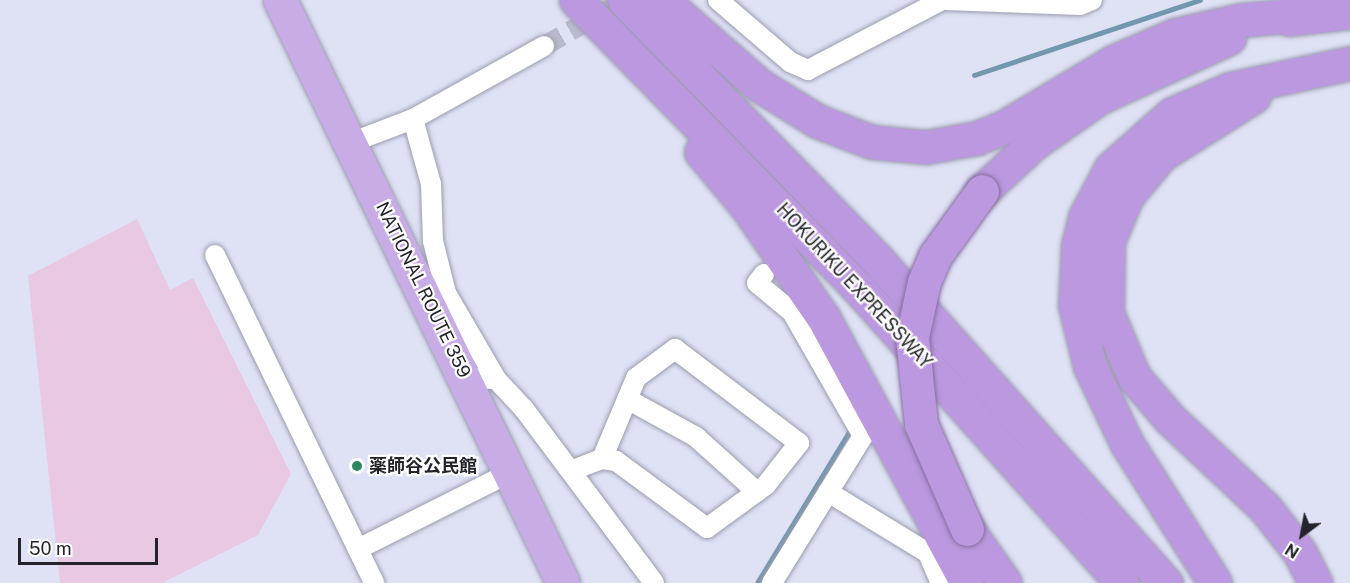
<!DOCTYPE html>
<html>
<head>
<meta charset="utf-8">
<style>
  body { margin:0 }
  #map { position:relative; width:1350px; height:583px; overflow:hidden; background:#dfe1f5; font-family:"Public Sans","Noto Sans JP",sans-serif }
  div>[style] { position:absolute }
  .green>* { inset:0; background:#e8c8e2 }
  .stream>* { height:5px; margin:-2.5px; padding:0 2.5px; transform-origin:2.5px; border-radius:2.5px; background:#7298ad }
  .minor-tunnel>* { height:20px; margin-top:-10px; transform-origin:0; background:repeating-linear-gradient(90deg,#b9bbcd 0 20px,transparent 0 30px) }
  .roads { filter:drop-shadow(0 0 2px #9b9caf) drop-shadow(0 0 2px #9b9caf) }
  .minor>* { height:20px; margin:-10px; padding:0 10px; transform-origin:10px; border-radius:10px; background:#fff }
  .trunk>* { height:33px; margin:-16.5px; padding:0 16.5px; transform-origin:16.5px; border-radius:16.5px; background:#c8ace6 }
  .motorway>* { height:33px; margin:-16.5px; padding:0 16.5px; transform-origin:16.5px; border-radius:16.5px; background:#bb98df }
  .bridges { filter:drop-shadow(0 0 2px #866fa0) drop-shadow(0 0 2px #866fa0) }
  .motorway-bridge>* { height:33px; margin:-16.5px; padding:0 16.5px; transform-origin:16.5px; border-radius:16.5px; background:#bb98df }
  .dots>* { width:16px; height:16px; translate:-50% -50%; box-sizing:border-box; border:3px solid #fff; border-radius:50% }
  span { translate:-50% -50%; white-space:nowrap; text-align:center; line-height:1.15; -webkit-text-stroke:4.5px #fff; paint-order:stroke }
  .street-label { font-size:18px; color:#23232b }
  .poi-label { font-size:18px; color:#23232b; font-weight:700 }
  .left { translate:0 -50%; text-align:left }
  .north { position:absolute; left:1272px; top:505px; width:60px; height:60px; -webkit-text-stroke:4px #fff; paint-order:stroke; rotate:212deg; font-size:16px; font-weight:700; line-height:24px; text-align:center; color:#23232b }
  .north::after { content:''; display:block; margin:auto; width:21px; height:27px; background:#23232b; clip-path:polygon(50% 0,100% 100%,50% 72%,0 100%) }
  .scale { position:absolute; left:18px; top:538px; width:140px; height:27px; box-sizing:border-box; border:3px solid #23232b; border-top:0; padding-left:8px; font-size:18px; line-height:21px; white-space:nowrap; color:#23232b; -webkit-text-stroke:4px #fff; paint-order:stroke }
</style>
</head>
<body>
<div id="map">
  <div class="green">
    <i style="clip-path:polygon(137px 219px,170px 290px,193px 278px,291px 474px,258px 535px,162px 583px,60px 583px,28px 276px)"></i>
  </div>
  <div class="stream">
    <i style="left:974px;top:75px;width:238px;rotate:-18.4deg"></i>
    <i style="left:757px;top:583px;width:185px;rotate:-58.7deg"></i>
  </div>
  <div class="minor-tunnel">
    <i style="left:544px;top:46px;width:93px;rotate:-29.6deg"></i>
  </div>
  <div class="roads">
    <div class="minor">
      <i style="left:718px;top:0;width:95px;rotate:40.7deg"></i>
      <i style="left:790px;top:62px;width:20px;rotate:24deg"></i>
      <i style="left:808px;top:70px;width:151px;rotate:-27.6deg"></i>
      <i style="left:946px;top:0;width:134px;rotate:2.1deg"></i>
      <i style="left:1080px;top:5px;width:13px;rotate:-23deg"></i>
      <i style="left:413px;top:119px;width:67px;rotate:74.5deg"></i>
      <i style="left:431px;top:184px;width:57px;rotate:88deg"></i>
      <i style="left:433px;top:241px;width:54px;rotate:76deg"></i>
      <i style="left:446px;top:293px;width:99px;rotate:59.8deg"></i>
      <i style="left:350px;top:143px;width:67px;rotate:-20.9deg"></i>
      <i style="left:413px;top:119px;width:150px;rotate:-29.1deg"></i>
      <i style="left:215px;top:255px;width:365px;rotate:64.1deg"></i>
      <i style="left:764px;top:274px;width:11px;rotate:128deg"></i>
      <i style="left:757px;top:283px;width:45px;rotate:39.6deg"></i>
      <i style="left:792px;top:312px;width:143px;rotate:60.2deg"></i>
      <i style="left:863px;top:436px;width:173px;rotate:121.8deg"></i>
      <i style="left:467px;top:378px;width:29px;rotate:2deg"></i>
      <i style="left:496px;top:379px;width:41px;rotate:47deg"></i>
      <i style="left:524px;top:409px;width:217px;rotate:53.2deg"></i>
      <i style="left:627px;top:399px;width:79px;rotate:28.8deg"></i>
      <i style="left:696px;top:437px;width:82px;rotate:42deg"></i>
      <i style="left:573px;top:470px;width:31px;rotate:-21deg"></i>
      <i style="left:602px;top:459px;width:88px;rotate:-67.2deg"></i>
      <i style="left:636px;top:378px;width:49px;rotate:-36.6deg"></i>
      <i style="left:675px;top:349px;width:156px;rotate:37.2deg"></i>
      <i style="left:799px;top:443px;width:53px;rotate:128.2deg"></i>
      <i style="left:766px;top:485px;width:73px;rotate:143.9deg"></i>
      <i style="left:707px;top:528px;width:113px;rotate:-143.6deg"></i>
      <i style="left:616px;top:461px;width:14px;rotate:-172deg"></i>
      <i style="left:828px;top:492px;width:117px;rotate:31.4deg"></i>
      <i style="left:928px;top:553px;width:33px;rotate:67deg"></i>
      <i style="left:358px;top:549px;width:171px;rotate:-26.7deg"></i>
    </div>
    <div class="trunk">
      <i style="left:280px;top:0;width:648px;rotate:64.11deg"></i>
    </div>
    <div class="motorway">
      <i style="left:576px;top:0;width:403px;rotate:45.6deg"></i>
      <i style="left:858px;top:288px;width:396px;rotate:48.2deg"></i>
      <i style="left:624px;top:0;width:361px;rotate:45.7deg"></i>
      <i style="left:876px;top:258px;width:436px;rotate:48.3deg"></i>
      <i style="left:662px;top:0;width:129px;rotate:41.2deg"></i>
      <i style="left:759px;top:85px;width:68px;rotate:31.8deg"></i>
      <i style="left:817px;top:121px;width:59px;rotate:20.9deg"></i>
      <i style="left:872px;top:142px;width:54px;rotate:5.3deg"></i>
      <i style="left:926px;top:147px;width:52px;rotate:-10deg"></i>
      <i style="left:977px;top:138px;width:31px;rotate:-22deg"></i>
      <i style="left:1006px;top:126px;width:125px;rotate:-30.9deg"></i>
      <i style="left:1113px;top:62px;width:68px;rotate:-23.5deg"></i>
      <i style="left:1175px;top:35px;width:68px;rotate:-12.8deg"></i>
      <i style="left:1241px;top:20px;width:69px;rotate:-5deg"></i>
      <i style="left:1289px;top:19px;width:61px;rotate:-6.5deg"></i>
      <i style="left:1254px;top:96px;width:110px;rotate:147.6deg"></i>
      <i style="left:1161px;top:155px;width:53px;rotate:129.7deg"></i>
      <i style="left:1127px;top:196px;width:49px;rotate:112.9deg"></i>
      <i style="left:1108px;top:241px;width:72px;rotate:90.8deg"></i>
      <i style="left:1107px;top:313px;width:69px;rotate:67.1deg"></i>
      <i style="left:1134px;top:377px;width:55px;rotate:49.4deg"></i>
      <i style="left:1170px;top:419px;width:130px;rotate:43.1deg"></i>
      <i style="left:1265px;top:508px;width:57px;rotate:52.1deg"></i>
      <i style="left:1300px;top:553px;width:34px;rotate:63deg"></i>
      <i style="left:701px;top:152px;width:72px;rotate:50.1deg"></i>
      <i style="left:747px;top:207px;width:134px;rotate:55.4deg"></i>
      <i style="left:823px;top:317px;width:302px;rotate:61.6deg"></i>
      <i style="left:982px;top:191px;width:71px;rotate:-42.7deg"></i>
      <i style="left:1034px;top:143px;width:80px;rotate:-34.9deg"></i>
      <i style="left:1100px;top:97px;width:142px;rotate:-24.6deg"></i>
      <i style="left:967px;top:529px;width:66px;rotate:54.9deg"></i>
      <i style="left:1215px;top:583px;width:165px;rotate:-122.3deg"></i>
      <i style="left:1127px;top:444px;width:86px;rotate:-115.4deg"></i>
      <i style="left:1090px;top:366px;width:63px;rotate:-103.8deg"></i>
      <i style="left:1075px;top:305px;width:59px;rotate:-87.1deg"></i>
      <i style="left:1078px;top:246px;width:30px;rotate:-76deg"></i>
      <i style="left:1085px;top:217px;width:55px;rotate:-62deg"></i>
      <i style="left:1111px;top:168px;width:81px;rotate:-41.5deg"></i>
      <i style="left:1172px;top:114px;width:63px;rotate:-23.3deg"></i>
      <i style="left:1230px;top:89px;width:123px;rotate:-12.2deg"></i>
    </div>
  </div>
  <div class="bridges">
    <div class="motorway-bridge">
      <i style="left:967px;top:529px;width:115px;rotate:-113.7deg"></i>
      <i style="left:921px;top:424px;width:87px;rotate:-95.9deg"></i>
      <i style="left:912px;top:337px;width:56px;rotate:-77.7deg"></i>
      <i style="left:924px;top:282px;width:28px;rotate:-67deg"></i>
      <i style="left:935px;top:256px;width:80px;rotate:-54.1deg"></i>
    </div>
  </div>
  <div class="dots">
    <i style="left:357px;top:466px;background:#2c875d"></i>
  </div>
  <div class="street-label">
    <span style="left:854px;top:286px;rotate:47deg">HOKURIKU EXPRESSWAY</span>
    <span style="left:423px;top:290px;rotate:64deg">NATIONAL ROUTE 359</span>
  </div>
  <div class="poi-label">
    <span class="left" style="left:369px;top:466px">薬師谷公民館</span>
  </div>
  <div class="north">N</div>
  <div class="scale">50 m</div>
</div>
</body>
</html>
